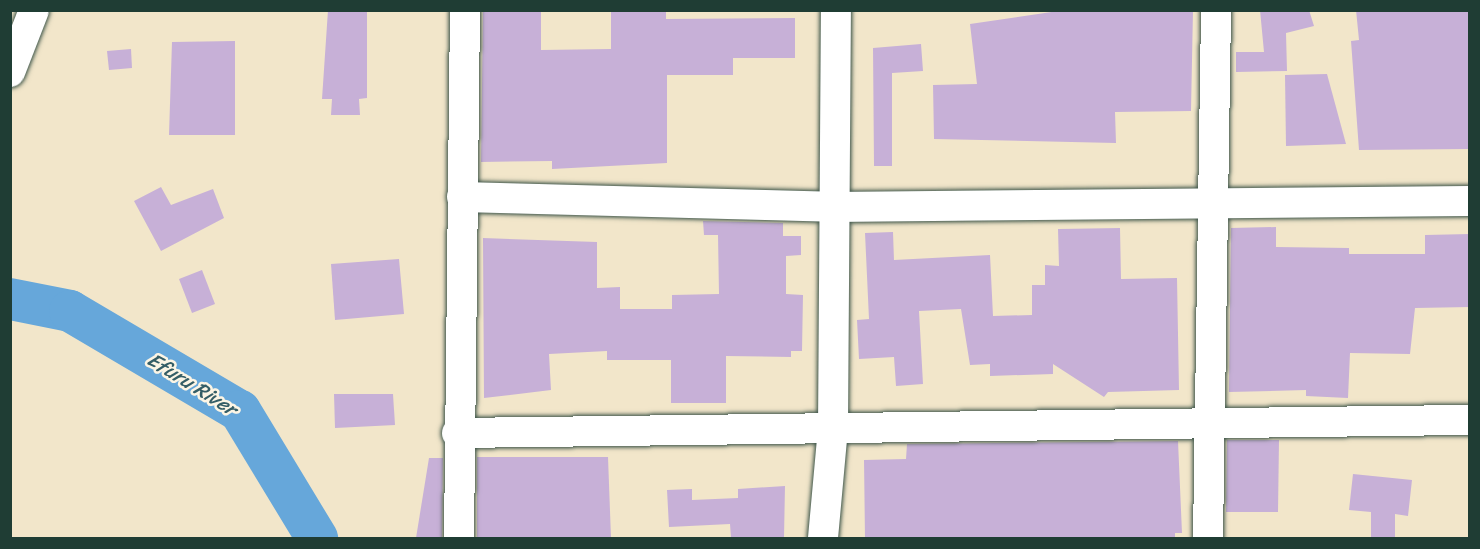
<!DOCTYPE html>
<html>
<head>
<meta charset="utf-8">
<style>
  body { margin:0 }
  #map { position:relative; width:1480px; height:549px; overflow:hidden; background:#f2e6ca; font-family:Sriracha,sans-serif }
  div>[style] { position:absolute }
  .river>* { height:42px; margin:-21px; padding:0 21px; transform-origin:21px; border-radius:21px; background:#66a7da }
  .building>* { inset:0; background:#c7b0d7 }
  .roads { filter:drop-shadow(0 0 2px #3f564a) drop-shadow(0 0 2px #3f564a) }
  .minor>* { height:30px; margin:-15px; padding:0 15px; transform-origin:15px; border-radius:15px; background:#fff }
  span { translate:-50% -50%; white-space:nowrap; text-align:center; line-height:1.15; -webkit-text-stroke:5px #fcf5e5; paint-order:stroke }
  .water-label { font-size:20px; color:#345d66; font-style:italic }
  .frame { position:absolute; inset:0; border:12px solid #1f3d34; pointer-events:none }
</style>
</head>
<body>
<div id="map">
  <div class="river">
    <i style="left:10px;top:299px;width:61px;rotate:11.3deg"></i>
    <i style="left:70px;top:311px;width:197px;rotate:30.5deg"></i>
    <i style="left:240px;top:411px;width:149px;rotate:58.8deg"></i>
  </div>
  <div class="building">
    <i style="clip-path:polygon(328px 10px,367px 10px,367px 98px,359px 99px,360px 115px,331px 115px,332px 99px,322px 99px)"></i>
    <i style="clip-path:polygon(483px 10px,541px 10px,541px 50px,611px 49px,611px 10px,666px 10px,666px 19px,795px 18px,795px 58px,733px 58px,733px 75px,667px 75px,667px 163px,552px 169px,552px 161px,481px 162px)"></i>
    <i style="clip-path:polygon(1065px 10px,1193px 10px,1191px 111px,1115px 112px,1116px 143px,934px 139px,933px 85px,977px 84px,970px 24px)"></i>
    <i style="clip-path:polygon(1260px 10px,1309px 10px,1314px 26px,1286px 33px,1287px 71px,1236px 72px,1236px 52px,1264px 52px)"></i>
    <i style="clip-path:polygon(1356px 10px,1470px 10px,1470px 149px,1359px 150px,1351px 41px,1359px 40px)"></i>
    <i style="clip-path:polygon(235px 41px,235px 135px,169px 135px,172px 42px)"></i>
    <i style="clip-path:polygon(921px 44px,923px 71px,892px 73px,892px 166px,874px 166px,873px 48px)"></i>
    <i style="clip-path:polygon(131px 49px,132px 68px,109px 70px,107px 51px)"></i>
    <i style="clip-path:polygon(1327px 74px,1346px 144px,1286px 146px,1285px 75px)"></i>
    <i style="clip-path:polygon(161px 187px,171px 205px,213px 189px,224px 218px,161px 251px,134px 201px)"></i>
    <i style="clip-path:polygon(703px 221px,783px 223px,783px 236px,801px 236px,801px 255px,786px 256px,786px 294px,803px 295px,802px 351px,791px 351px,791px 357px,726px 356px,726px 403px,671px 403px,671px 360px,607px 360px,607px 351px,549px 354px,551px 390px,484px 398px,483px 238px,597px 242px,597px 288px,620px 287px,620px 309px,672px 309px,672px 295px,719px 294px,718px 235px,704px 235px)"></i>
    <i style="clip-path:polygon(1276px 227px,1276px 247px,1349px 248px,1349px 254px,1425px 254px,1425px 235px,1470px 234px,1470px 307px,1415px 308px,1410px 354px,1350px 353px,1348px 398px,1306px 396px,1306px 390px,1229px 392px,1231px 228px)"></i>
    <i style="clip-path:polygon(1120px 228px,1121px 279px,1177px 278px,1179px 390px,1108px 392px,1104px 397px,1053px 364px,1053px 374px,990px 376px,990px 364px,970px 365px,961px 309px,919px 311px,923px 384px,896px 386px,894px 357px,859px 359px,857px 320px,869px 319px,865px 233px,893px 232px,894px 260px,990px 255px,993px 316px,1032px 315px,1032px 285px,1045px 285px,1045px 265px,1059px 266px,1058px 229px)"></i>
    <i style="clip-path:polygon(399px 259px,404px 314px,335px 320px,331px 264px)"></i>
    <i style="clip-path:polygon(202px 270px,215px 304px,192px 313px,179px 279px)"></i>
    <i style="clip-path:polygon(334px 394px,393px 394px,395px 425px,335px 428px)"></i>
    <i style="clip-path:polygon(1227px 440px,1279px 440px,1278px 512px,1226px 512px)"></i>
    <i style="clip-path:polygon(1178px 441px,1182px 533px,1175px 533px,1175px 538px,865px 538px,864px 460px,906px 459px,907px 444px)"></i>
    <i style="clip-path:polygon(477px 457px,608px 457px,611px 538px,477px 538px)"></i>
    <i style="clip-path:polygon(429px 458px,443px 458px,442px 538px,416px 538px)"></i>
    <i style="clip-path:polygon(1353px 474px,1412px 480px,1408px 516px,1395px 514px,1395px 538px,1371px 538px,1371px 512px,1349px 510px)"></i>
    <i style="clip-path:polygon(785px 486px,784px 538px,731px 538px,730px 524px,669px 527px,667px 490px,692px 489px,692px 500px,738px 498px,738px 489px)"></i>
  </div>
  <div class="roads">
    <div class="minor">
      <i style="left:10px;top:72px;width:66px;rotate:-68.8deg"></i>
      <i style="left:462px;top:197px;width:370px;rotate:1.5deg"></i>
      <i style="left:832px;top:207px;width:638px;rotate:-0.54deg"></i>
      <i style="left:457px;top:433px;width:1013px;rotate:-0.74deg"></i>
      <i style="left:459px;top:538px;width:528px;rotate:-89.35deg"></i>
      <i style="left:823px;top:538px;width:109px;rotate:-84.8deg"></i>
      <i style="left:833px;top:429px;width:419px;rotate:-89.6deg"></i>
      <i style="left:1208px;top:538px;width:528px;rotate:-89.13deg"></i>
    </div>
  </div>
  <div class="water-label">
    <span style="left:192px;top:384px;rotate:32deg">Efuru River</span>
  </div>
  <div class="frame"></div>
</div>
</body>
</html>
